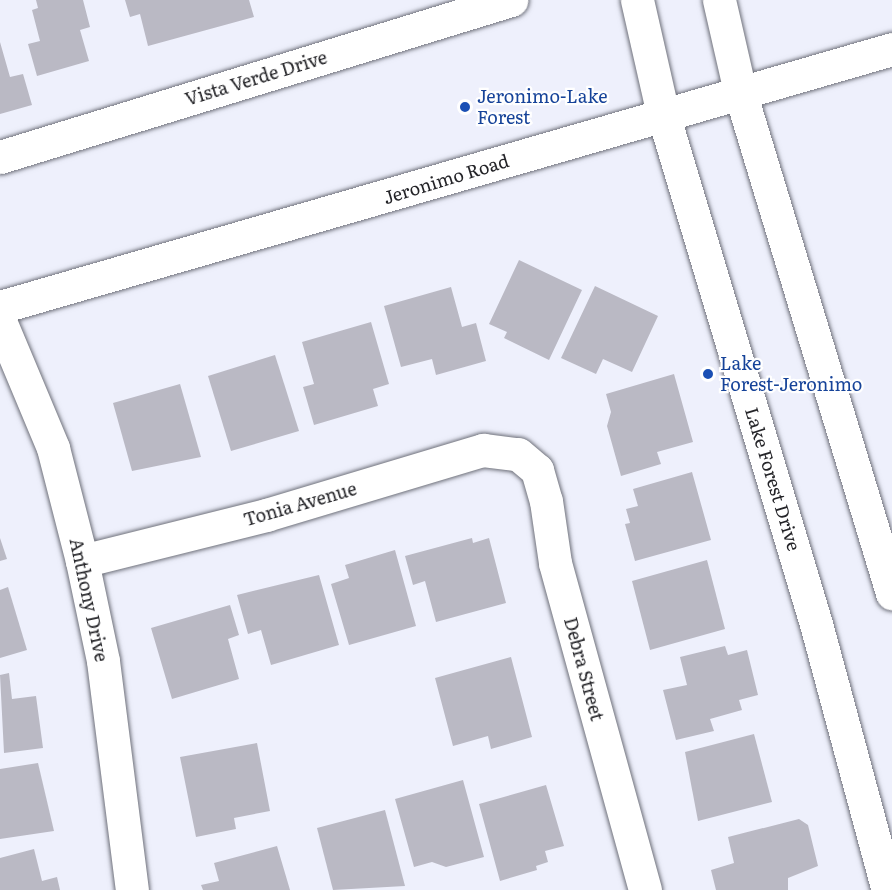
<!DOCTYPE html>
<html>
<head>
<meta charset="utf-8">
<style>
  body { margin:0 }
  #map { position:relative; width:892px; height:890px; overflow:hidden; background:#eef0fc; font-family:Literata,serif }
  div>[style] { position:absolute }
  .building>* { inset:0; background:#bab9c4 }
  .roads { filter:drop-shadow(0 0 2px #6f717b) drop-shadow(0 0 2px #6f717b) }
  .minor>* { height:33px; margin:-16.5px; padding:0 16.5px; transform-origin:16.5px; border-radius:16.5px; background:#fff }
  .major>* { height:33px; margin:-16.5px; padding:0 16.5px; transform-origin:16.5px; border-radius:16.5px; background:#fff }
  .dots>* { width:16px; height:16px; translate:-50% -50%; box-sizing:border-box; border:3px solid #fff; border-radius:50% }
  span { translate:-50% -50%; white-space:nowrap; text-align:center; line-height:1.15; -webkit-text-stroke:4.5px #fff; paint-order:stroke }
  .street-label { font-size:18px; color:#242428 }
  .transit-label { font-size:18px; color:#164399 }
  .left { translate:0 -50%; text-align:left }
</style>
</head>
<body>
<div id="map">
  <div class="building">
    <i style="clip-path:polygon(36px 0,83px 0,90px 27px,80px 30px,89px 61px,37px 76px,28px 44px,40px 41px,32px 10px,38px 8px)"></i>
    <i style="clip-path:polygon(125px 0,249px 0,254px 17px,148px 46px,140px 14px,130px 17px)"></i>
    <i style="clip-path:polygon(0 42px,10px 77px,23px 74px,32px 105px,0 114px)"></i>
    <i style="clip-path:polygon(519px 260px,582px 290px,549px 360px,504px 338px,507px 332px,489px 324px)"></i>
    <i style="clip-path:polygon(595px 286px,658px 316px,632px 372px,603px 359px,596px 374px,561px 358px)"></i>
    <i style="clip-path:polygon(451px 287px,462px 327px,476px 323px,486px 361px,436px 375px,432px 359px,401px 367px,384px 306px)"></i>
    <i style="clip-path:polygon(371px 322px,389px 384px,373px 389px,378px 406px,314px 425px,303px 387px,314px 384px,302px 342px)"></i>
    <i style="clip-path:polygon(275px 355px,299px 431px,231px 451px,208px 376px)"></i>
    <i style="clip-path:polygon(674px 374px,693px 442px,657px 452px,661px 464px,621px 476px,607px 426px,611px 412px,606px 394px)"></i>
    <i style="clip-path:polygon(180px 384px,201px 457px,132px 471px,113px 403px)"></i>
    <i style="clip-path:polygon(692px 472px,711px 540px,635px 561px,625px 524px,630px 523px,626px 509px,638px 506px,633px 489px)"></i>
    <i style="clip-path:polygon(0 538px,7px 559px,0 561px)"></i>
    <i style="clip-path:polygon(472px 538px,473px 543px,489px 538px,506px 603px,436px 622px,425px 581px,413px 585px,405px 556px)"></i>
    <i style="clip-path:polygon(395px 550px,416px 626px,349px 645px,331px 584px,349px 578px,345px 565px)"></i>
    <i style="clip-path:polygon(707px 560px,725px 629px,650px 650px,632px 581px)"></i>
    <i style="clip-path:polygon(319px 575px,339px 645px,271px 665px,261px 630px,248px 634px,237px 595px)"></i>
    <i style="clip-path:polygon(8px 587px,27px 650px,0 658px,0 590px)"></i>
    <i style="clip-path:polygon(230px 605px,239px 635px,228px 639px,239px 679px,172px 699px,151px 628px)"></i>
    <i style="clip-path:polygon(725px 646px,728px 655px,747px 650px,758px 695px,739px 700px,742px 710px,710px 719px,714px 731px,676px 740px,663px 690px,687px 685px,680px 657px)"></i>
    <i style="clip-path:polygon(511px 657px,532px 737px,491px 749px,488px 736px,453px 746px,435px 678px)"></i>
    <i style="clip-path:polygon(9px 673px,12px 699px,36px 696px,43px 748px,4px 753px,0 675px)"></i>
    <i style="clip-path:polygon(754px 734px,772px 802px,698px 821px,685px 752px)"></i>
    <i style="clip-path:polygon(257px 743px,270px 811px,234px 818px,236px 829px,196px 837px,180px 757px)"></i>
    <i style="clip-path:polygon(38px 763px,54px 831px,0 839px,0 769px)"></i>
    <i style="clip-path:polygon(463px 780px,484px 857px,446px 867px,432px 862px,414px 867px,395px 799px)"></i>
    <i style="clip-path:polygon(546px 785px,564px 846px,545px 851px,548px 862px,536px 866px,537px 870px,500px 881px,479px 804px)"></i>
    <i style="clip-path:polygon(385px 810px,405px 886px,333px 890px,317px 828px)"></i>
    <i style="clip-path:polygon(799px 819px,808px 825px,818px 866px,788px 878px,788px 890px,716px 890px,711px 870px,734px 863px,728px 837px)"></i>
    <i style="clip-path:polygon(277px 846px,290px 890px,203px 890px,201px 885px,219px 881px,214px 863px)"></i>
    <i style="clip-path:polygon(34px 849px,42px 881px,57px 877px,60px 890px,0 890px,0 858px)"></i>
  </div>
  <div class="roads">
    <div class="minor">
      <i style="left:0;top:157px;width:535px;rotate:-17.08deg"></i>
      <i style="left:0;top:321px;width:138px;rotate:67.3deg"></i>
      <i style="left:53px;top:448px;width:117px;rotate:75.6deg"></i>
      <i style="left:82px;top:561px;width:102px;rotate:78.1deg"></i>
      <i style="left:103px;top:661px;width:231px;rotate:82.8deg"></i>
      <i style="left:82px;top:561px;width:190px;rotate:-14deg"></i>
      <i style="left:266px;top:515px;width:227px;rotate:-16.7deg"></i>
      <i style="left:483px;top:450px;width:35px;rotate:7deg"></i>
      <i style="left:518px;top:454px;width:25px;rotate:40deg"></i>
      <i style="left:537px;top:470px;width:32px;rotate:74deg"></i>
      <i style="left:546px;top:501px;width:63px;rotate:81.7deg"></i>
      <i style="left:555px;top:563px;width:339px;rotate:74.6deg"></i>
    </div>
    <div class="major">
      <i style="left:637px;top:0;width:117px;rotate:77.2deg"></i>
      <i style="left:663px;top:114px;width:532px;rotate:73.3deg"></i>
      <i style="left:816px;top:624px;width:276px;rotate:74.9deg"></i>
      <i style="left:719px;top:0;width:94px;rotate:77.1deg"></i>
      <i style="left:740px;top:92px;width:524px;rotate:73.12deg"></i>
      <i style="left:0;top:307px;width:929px;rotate:-16.13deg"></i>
    </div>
  </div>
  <div class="dots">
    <i style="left:465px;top:107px;background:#1a4fb4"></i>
    <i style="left:708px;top:374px;background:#1a4fb4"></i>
  </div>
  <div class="street-label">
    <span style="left:256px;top:78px;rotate:-17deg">Vista Verde Drive</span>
    <span style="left:446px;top:179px;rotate:-17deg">Jeronimo Road</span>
    <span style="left:773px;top:479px;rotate:73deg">Lake Forest Drive</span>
    <span style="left:300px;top:504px;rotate:-16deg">Tonia Avenue</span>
    <span style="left:89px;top:600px;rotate:78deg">Anthony Drive</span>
    <span style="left:584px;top:669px;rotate:75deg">Debra Street</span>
  </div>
  <div class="transit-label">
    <span class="left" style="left:477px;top:107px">Jeronimo-Lake<br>Forest</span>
    <span class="left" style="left:720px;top:374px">Lake<br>Forest-Jeronimo</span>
  </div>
</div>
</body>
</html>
